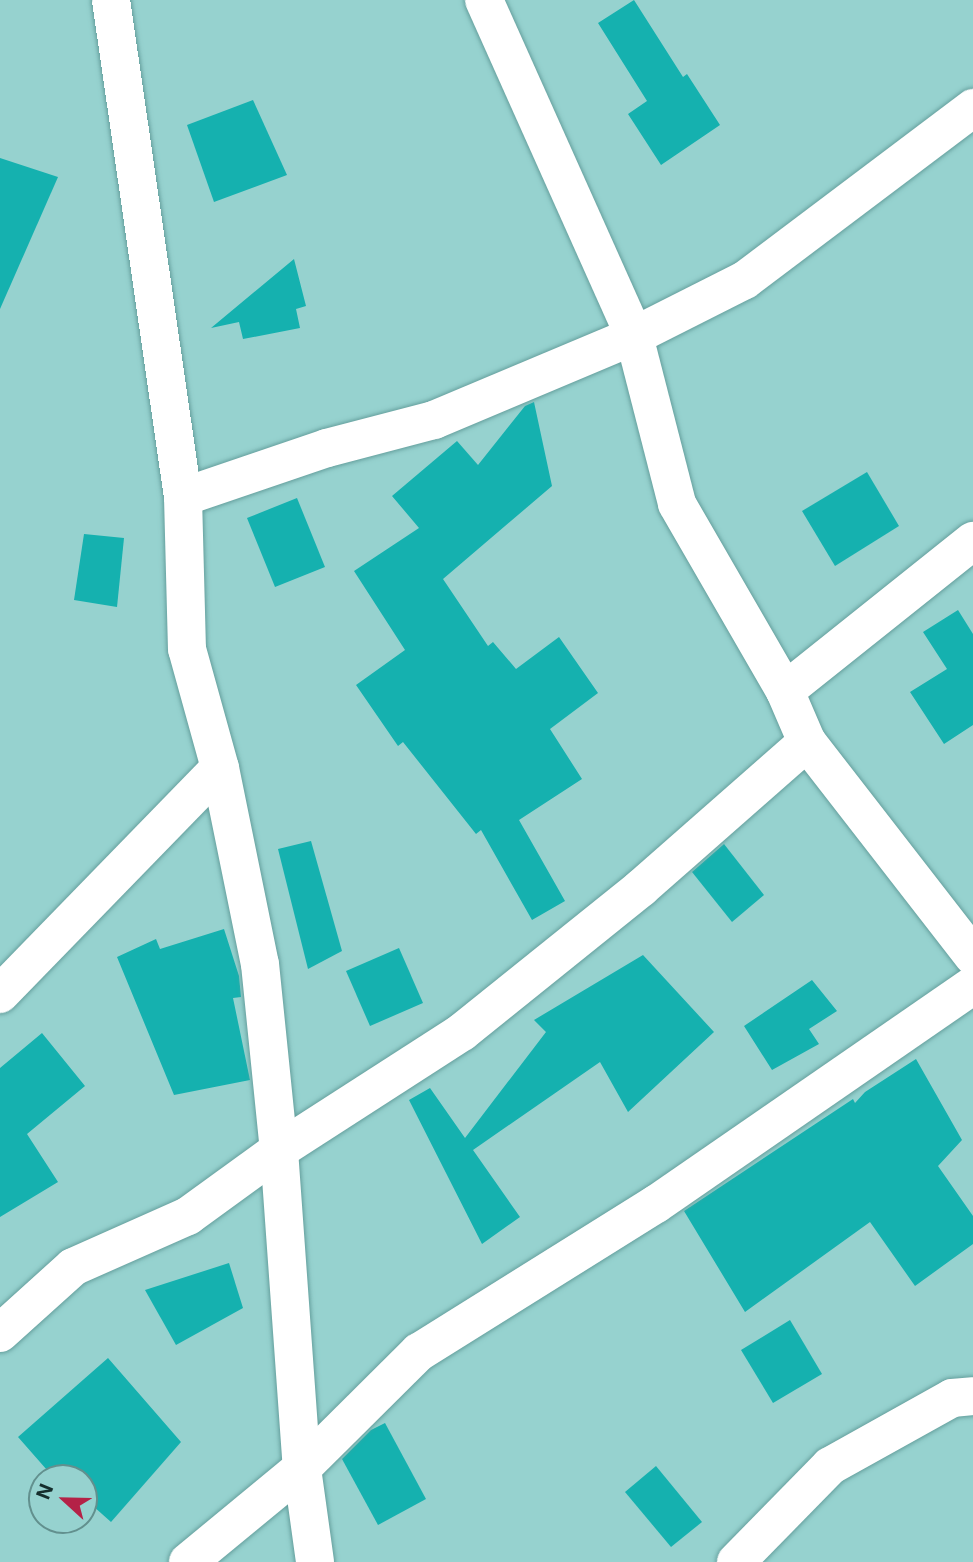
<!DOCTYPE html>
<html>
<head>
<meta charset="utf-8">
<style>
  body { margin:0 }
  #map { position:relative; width:973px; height:1562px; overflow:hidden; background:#96d2cf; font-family:Inter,sans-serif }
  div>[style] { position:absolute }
  .building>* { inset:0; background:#15b1af }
  .roads { filter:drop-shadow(0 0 2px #659f9d) drop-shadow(0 0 2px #659f9d) }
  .minor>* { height:38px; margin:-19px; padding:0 19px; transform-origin:19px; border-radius:19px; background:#fff }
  span { translate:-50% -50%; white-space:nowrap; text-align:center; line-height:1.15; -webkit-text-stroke:7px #96d2cf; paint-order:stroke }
  .north { position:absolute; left:28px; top:1464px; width:70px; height:70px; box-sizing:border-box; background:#96d2cf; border:2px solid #62908e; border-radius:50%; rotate:292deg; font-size:19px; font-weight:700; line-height:28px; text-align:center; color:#152e2d }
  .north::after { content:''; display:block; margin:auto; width:24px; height:32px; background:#b42247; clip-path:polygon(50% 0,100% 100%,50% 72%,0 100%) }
</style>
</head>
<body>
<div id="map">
  <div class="building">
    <i style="clip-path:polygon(634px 0,683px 77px,687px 74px,720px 125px,661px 165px,628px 114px,647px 101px,598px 23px)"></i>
    <i style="clip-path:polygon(253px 100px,287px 175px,214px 202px,187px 125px)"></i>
    <i style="clip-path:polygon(0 158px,58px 177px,0 309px)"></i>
    <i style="clip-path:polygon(294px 259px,306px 306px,296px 309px,300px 328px,243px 339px,239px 322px,211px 328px)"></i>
    <i style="clip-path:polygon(534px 402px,552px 486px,443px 579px,488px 646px,493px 642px,516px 669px,559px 637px,598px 693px,550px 729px,582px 779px,519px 820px,565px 901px,532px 920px,481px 830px,476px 834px,403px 742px,398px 746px,356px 685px,405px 650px,354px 571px,419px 528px,392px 496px,457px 441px,478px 465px,525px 406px)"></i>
    <i style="clip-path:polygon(867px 472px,899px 526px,835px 566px,802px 511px)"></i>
    <i style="clip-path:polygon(297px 498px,325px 567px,275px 587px,247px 518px)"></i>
    <i style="clip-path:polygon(84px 534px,124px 538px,117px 607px,74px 600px)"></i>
    <i style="clip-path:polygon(958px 610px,973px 634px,973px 725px,944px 744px,910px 692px,947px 669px,923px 632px)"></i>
    <i style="clip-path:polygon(311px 841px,342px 951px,308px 969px,278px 849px)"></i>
    <i style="clip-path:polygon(724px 844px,764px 895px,732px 922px,692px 872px)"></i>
    <i style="clip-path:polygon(224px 929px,239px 976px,241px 997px,233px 998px,250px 1080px,174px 1095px,117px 957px,156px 939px,160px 949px)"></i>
    <i style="clip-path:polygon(399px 948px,423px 1003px,370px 1026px,346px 971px)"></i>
    <i style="clip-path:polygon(643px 955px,714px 1032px,628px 1112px,600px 1062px,473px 1150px,520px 1217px,482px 1244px,409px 1100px,430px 1088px,465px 1138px,546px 1032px,534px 1020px)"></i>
    <i style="clip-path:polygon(812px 980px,837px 1011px,809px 1029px,819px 1044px,772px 1070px,744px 1026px)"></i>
    <i style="clip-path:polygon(42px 1033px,85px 1086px,27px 1134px,58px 1182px,0 1217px,0 1068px)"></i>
    <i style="clip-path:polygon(916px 1059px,962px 1140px,938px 1166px,973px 1216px,973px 1244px,915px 1286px,870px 1222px,745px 1312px,684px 1211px,853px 1099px,855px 1103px,865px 1092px)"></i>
    <i style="clip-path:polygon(229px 1263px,243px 1308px,176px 1345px,145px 1290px)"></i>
    <i style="clip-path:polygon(790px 1320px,822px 1374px,773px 1403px,741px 1350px)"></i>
    <i style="clip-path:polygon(108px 1358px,181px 1442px,111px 1522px,84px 1498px,84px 1478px,54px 1478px,18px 1437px)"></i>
    <i style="clip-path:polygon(385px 1423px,426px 1499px,378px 1525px,342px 1459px,371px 1430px)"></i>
    <i style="clip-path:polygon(656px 1466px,702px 1522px,671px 1547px,625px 1492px)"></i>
  </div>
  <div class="roads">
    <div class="minor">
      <i style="left:111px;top:0;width:502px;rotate:81.76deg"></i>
      <i style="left:183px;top:497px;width:152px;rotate:88.5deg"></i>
      <i style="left:187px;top:649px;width:123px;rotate:74.5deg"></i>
      <i style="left:220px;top:768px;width:200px;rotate:78.5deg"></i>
      <i style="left:260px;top:964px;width:187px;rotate:84.2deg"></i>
      <i style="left:279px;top:1150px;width:319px;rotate:85.9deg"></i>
      <i style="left:302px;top:1468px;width:95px;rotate:82.1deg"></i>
      <i style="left:484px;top:0;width:368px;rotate:65.9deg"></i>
      <i style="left:634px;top:336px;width:173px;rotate:75.6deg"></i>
      <i style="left:677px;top:504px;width:216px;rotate:60deg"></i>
      <i style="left:785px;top:691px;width:56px;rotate:66.7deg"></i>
      <i style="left:807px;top:742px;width:271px;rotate:52.2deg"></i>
      <i style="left:183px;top:497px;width:152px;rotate:-18.8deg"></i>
      <i style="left:327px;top:448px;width:111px;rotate:-14.7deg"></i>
      <i style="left:434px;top:420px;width:217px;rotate:-22.8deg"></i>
      <i style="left:634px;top:336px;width:124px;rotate:-26.8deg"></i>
      <i style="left:745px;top:280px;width:286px;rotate:-37deg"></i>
      <i style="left:785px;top:691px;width:241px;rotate:-38.6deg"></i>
      <i style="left:0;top:994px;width:315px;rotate:-45.8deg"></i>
      <i style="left:0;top:1333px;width:98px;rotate:-42.1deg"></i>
      <i style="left:73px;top:1267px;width:126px;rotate:-23.9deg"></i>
      <i style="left:188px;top:1216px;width:112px;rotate:-36deg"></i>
      <i style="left:279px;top:1150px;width:218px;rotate:-32.8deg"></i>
      <i style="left:462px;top:1032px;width:230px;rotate:-38.8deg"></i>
      <i style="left:641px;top:888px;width:221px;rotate:-41.3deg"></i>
      <i style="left:188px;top:1562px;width:148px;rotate:-39.5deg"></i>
      <i style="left:302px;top:1468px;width:165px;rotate:-44.8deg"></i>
      <i style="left:419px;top:1352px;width:279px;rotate:-32deg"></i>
      <i style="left:656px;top:1204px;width:385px;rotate:-34.6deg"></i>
      <i style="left:736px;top:1562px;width:134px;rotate:-45.6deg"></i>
      <i style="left:830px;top:1466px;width:140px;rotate:-29.1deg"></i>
      <i style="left:952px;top:1398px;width:21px;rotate:-5deg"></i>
    </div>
  </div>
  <div class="north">N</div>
</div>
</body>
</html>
